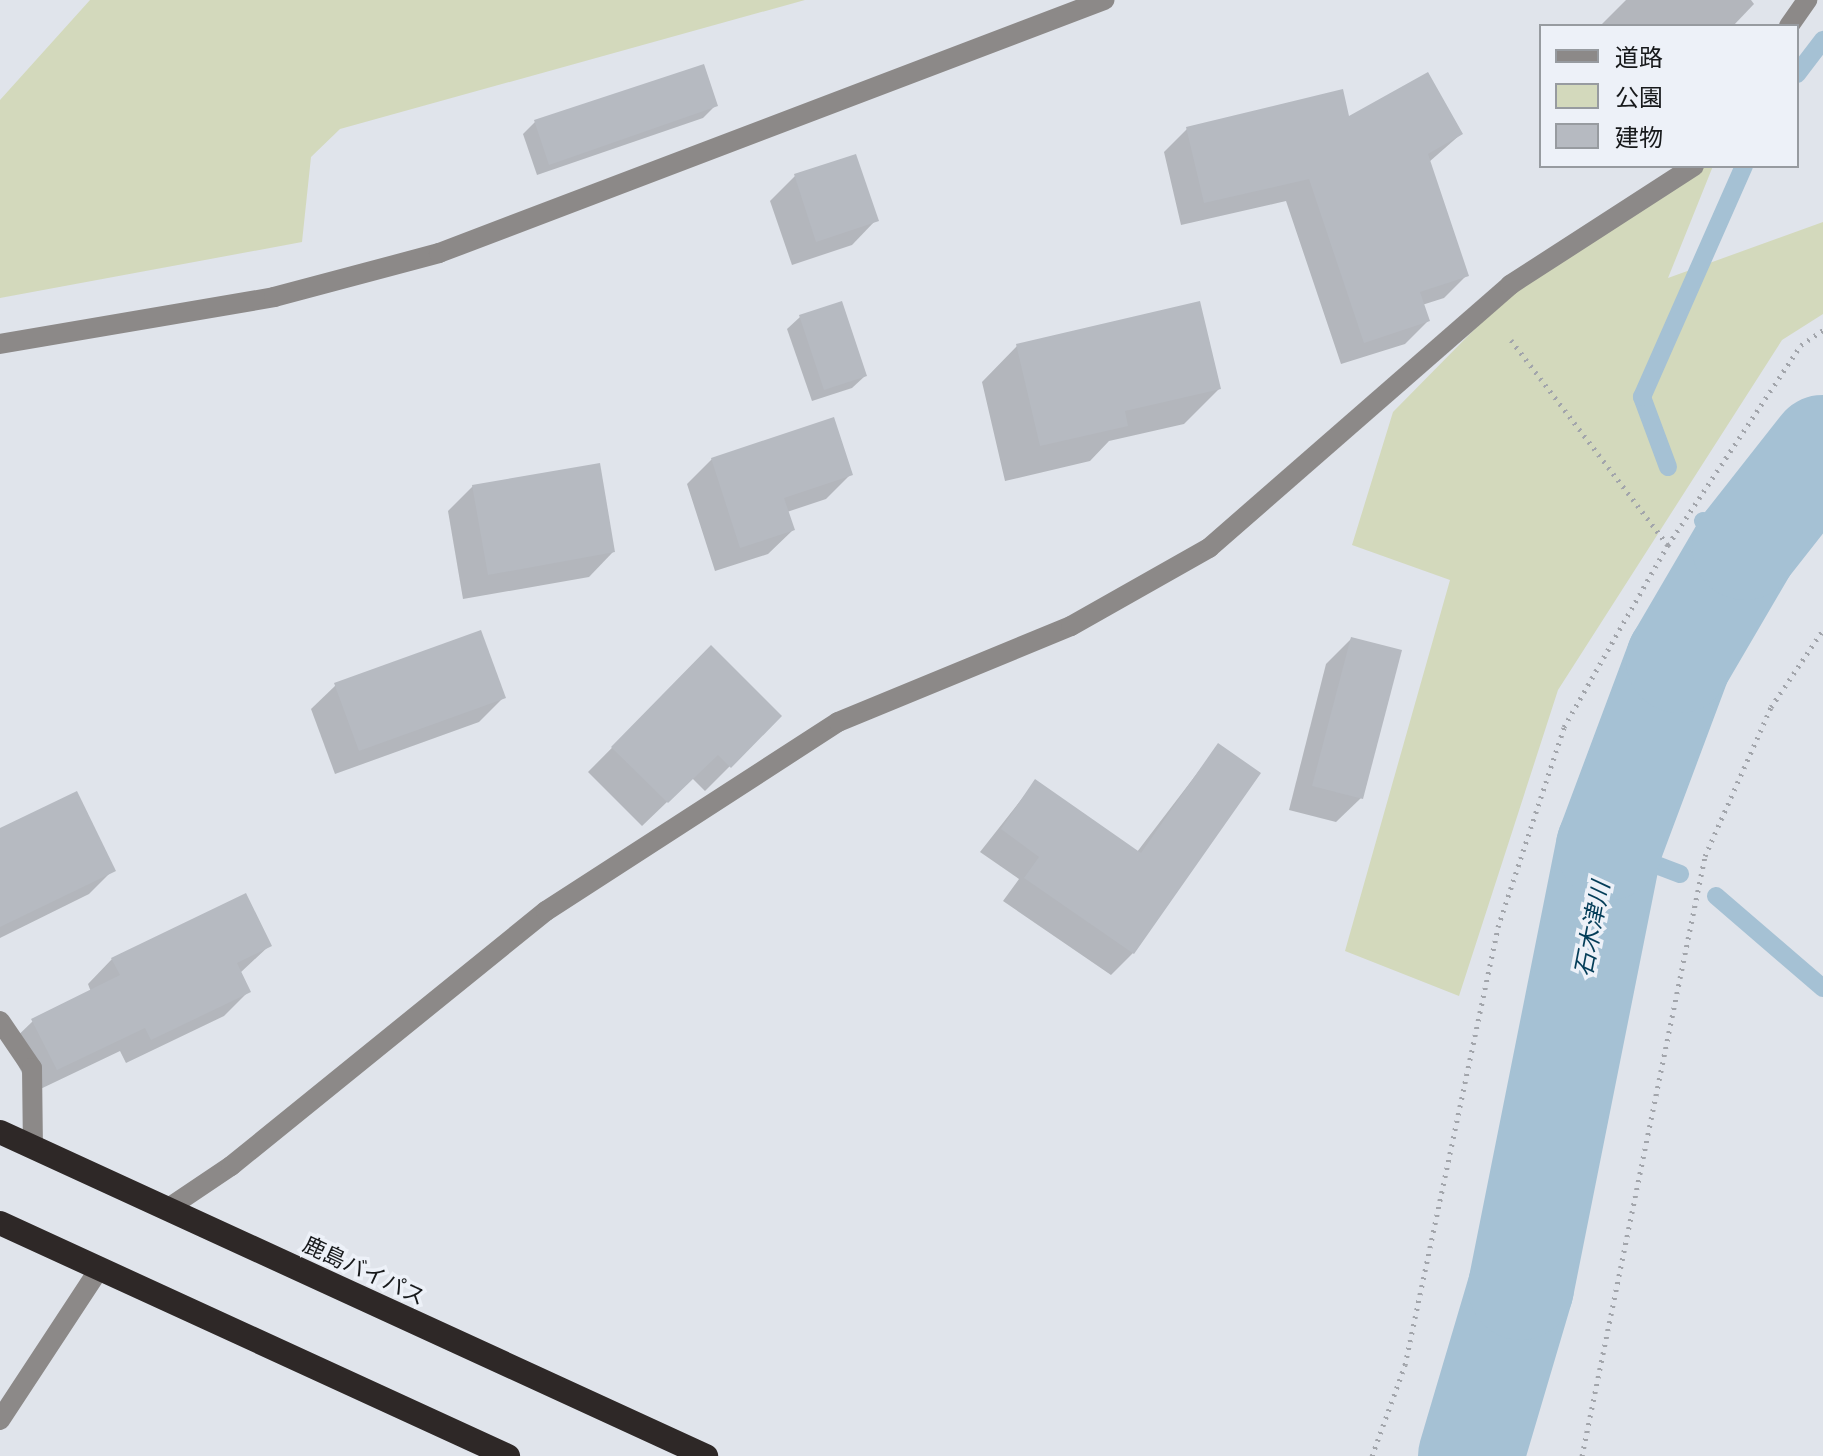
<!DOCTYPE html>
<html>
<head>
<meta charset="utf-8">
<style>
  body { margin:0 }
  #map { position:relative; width:1823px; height:1456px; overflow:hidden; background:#e0e4eb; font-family:Poppins,"Noto Sans JP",sans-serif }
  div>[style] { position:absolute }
  .green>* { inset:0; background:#d3d9bc }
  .shadow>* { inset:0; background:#0003 }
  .stream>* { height:18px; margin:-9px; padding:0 9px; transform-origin:9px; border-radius:9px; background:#a5c1d4 }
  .river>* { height:106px; margin:-53px; padding:0 53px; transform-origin:53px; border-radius:53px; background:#a5c1d4 }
  .building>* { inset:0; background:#b6bac1 }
  .path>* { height:5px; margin-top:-2.5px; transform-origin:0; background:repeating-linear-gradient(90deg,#a2a5ab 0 2px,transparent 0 8px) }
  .street>* { height:20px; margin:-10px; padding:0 10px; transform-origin:10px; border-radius:10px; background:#8c8988 }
  .highway>* { height:24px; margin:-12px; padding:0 12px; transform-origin:12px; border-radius:12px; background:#2e2827 }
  span { translate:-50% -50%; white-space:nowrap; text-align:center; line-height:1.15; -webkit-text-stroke:7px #edf1f8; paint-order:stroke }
  .street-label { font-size:22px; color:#17191b }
  .water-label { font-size:24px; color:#043d58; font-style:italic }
  .legend { position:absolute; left:1539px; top:24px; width:260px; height:144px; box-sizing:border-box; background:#edf1f8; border:2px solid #979ba0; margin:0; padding:10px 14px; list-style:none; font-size:24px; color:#17191b }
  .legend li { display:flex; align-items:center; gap:16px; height:40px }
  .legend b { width:40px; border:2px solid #979ba0 }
</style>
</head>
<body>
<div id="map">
  <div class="green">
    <i style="clip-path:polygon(90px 0,805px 0,340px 129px,311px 157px,302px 242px,0 298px,0 100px)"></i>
    <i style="clip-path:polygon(1704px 166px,1713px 166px,1668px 278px,1823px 222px,1823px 314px,1782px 340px,1558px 690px,1459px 996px,1345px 951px,1450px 580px,1352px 545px,1393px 412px,1528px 275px)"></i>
  </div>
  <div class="shadow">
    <i style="clip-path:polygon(1626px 0,1751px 0,1754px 4px,1733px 26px,1600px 26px)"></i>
    <i style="clip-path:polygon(716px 105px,703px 118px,537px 175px,523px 134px,535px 122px)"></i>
    <i style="clip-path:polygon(1348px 119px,1461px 134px,1429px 162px,1467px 275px,1444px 298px,1422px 305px,1428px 321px,1405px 344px,1341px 364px,1286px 201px,1181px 225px,1164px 152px,1187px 129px)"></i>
    <i style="clip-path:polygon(795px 176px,876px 220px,852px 245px,792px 265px,770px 201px)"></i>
    <i style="clip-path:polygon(800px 317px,865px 376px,852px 388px,812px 401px,787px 329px)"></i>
    <i style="clip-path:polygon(1017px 346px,1219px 389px,1184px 424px,1109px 441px,1090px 461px,1005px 481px,982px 382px)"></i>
    <i style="clip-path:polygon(712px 459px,851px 474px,826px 499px,787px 512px,793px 530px,768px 554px,715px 571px,687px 484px)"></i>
    <i style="clip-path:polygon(473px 486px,613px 552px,589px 577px,463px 599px,448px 511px)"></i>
    <i style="clip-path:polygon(1351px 639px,1361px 798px,1336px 822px,1289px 810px,1326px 664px)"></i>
    <i style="clip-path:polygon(711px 648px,780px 716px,705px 791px,692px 778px,642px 826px,588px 772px)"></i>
    <i style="clip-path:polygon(336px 685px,503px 698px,479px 722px,335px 774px,311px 709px)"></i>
    <i style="clip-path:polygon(1218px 746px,1133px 953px,1111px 975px,1003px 901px,1019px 879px,980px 852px,1035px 782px,1137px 852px)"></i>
    <i style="clip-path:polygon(0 830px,113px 870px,89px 894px,0 938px)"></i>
    <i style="clip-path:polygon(269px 946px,240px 973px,248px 992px,224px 1016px,126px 1063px,120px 1051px,32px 1093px,8px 1045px,33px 1021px,91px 992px,88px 984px,112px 959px)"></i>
  </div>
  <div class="stream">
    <i style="left:1797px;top:74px;width:43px;rotate:-52.6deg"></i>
    <i style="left:1668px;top:467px;width:75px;rotate:-110.4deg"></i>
    <i style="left:1642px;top:397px;width:253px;rotate:-66.2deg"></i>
    <i style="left:1703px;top:521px;width:49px;rotate:31.8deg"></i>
    <i style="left:1609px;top:847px;width:76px;rotate:20.8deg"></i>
    <i style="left:1716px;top:896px;width:141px;rotate:40.7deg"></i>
  </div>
  <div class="river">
    <i style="left:1471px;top:1456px;width:176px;rotate:-73.5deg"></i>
    <i style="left:1521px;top:1287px;width:449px;rotate:-78.7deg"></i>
    <i style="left:1609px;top:847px;width:200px;rotate:-69.5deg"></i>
    <i style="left:1679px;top:660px;width:131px;rotate:-59.7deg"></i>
    <i style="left:1745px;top:547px;width:126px;rotate:-51.8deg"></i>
  </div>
  <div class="building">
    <i style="clip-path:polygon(704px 64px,718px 106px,549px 165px,534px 120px)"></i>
    <i style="clip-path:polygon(1428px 72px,1463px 134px,1428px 154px,1469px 276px,1420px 292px,1430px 321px,1364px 343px,1309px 179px,1204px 203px,1186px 127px,1343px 89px,1349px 116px)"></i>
    <i style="clip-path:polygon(856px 154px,879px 221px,816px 242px,794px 174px)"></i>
    <i style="clip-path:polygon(842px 301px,867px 376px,824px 390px,799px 315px)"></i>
    <i style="clip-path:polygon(1200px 301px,1221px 389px,1125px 411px,1128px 426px,1040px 446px,1016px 344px)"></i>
    <i style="clip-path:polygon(834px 417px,853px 475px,784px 498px,795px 530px,740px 548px,711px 458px)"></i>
    <i style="clip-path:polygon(600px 463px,615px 552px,488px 575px,472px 485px)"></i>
    <i style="clip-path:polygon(481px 630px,506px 698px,359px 751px,334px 683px)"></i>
    <i style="clip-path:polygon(1351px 637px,1402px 650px,1363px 799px,1312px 786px)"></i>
    <i style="clip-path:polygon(711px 645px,782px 716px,731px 768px,718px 755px,668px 803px,611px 747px)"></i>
    <i style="clip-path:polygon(1218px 743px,1261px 773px,1134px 954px,1024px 878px,1039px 857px,1001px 829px,1035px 779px,1141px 853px)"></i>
    <i style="clip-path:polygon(77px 791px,116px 871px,0 927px,0 828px)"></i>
    <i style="clip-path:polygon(246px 893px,272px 946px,237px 963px,251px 992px,151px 1040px,145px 1028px,57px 1070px,31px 1019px,120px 975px,111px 958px)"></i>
  </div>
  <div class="path">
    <i style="left:1511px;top:340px;width:258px;rotate:52.6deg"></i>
    <i style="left:1372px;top:1456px;width:97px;rotate:-70.1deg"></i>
    <i style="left:1405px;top:1365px;width:448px;rotate:-78deg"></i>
    <i style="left:1498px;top:927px;width:211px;rotate:-71.7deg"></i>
    <i style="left:1564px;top:727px;width:210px;rotate:-60.3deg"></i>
    <i style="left:1668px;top:545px;width:240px;rotate:-56.4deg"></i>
    <i style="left:1801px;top:345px;width:27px;rotate:-34deg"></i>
    <i style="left:1582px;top:1456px;width:612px;rotate:-78.41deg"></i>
    <i style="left:1705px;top:856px;width:163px;rotate:-66.1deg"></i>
    <i style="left:1771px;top:707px;width:93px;rotate:-56deg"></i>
  </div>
  <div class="street">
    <i style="left:1789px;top:26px;width:32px;rotate:-55deg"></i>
    <i style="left:0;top:344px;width:278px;rotate:-9.7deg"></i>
    <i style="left:274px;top:297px;width:171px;rotate:-14.9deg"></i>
    <i style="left:439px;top:253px;width:712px;rotate:-20.83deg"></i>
    <i style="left:0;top:1021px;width:57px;rotate:55.8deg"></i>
    <i style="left:32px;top:1068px;width:79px;rotate:89.3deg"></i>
    <i style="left:167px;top:1209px;width:77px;rotate:-33.9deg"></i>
    <i style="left:231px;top:1166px;width:405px;rotate:-39deg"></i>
    <i style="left:546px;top:911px;width:348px;rotate:-32.9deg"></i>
    <i style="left:838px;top:722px;width:252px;rotate:-22.4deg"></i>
    <i style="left:1071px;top:626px;width:159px;rotate:-29.5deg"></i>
    <i style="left:1209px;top:548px;width:400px;rotate:-41.1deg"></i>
    <i style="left:1510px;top:285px;width:219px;rotate:-32.9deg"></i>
    <i style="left:0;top:1420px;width:181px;rotate:-56.7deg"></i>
  </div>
  <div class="highway">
    <i style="left:0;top:1132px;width:777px;rotate:24.65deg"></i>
    <i style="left:0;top:1223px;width:559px;rotate:24.64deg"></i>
  </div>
  <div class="street-label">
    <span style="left:364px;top:1271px;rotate:25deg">鹿島バイパス</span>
  </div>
  <div class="water-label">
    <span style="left:1592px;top:929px;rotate:-79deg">石木津川</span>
  </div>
  <ul class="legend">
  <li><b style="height:10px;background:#8c8988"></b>道路</li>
  <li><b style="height:22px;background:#d3d9bc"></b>公園</li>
  <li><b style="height:22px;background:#b6bac1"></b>建物</li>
  </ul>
</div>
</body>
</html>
